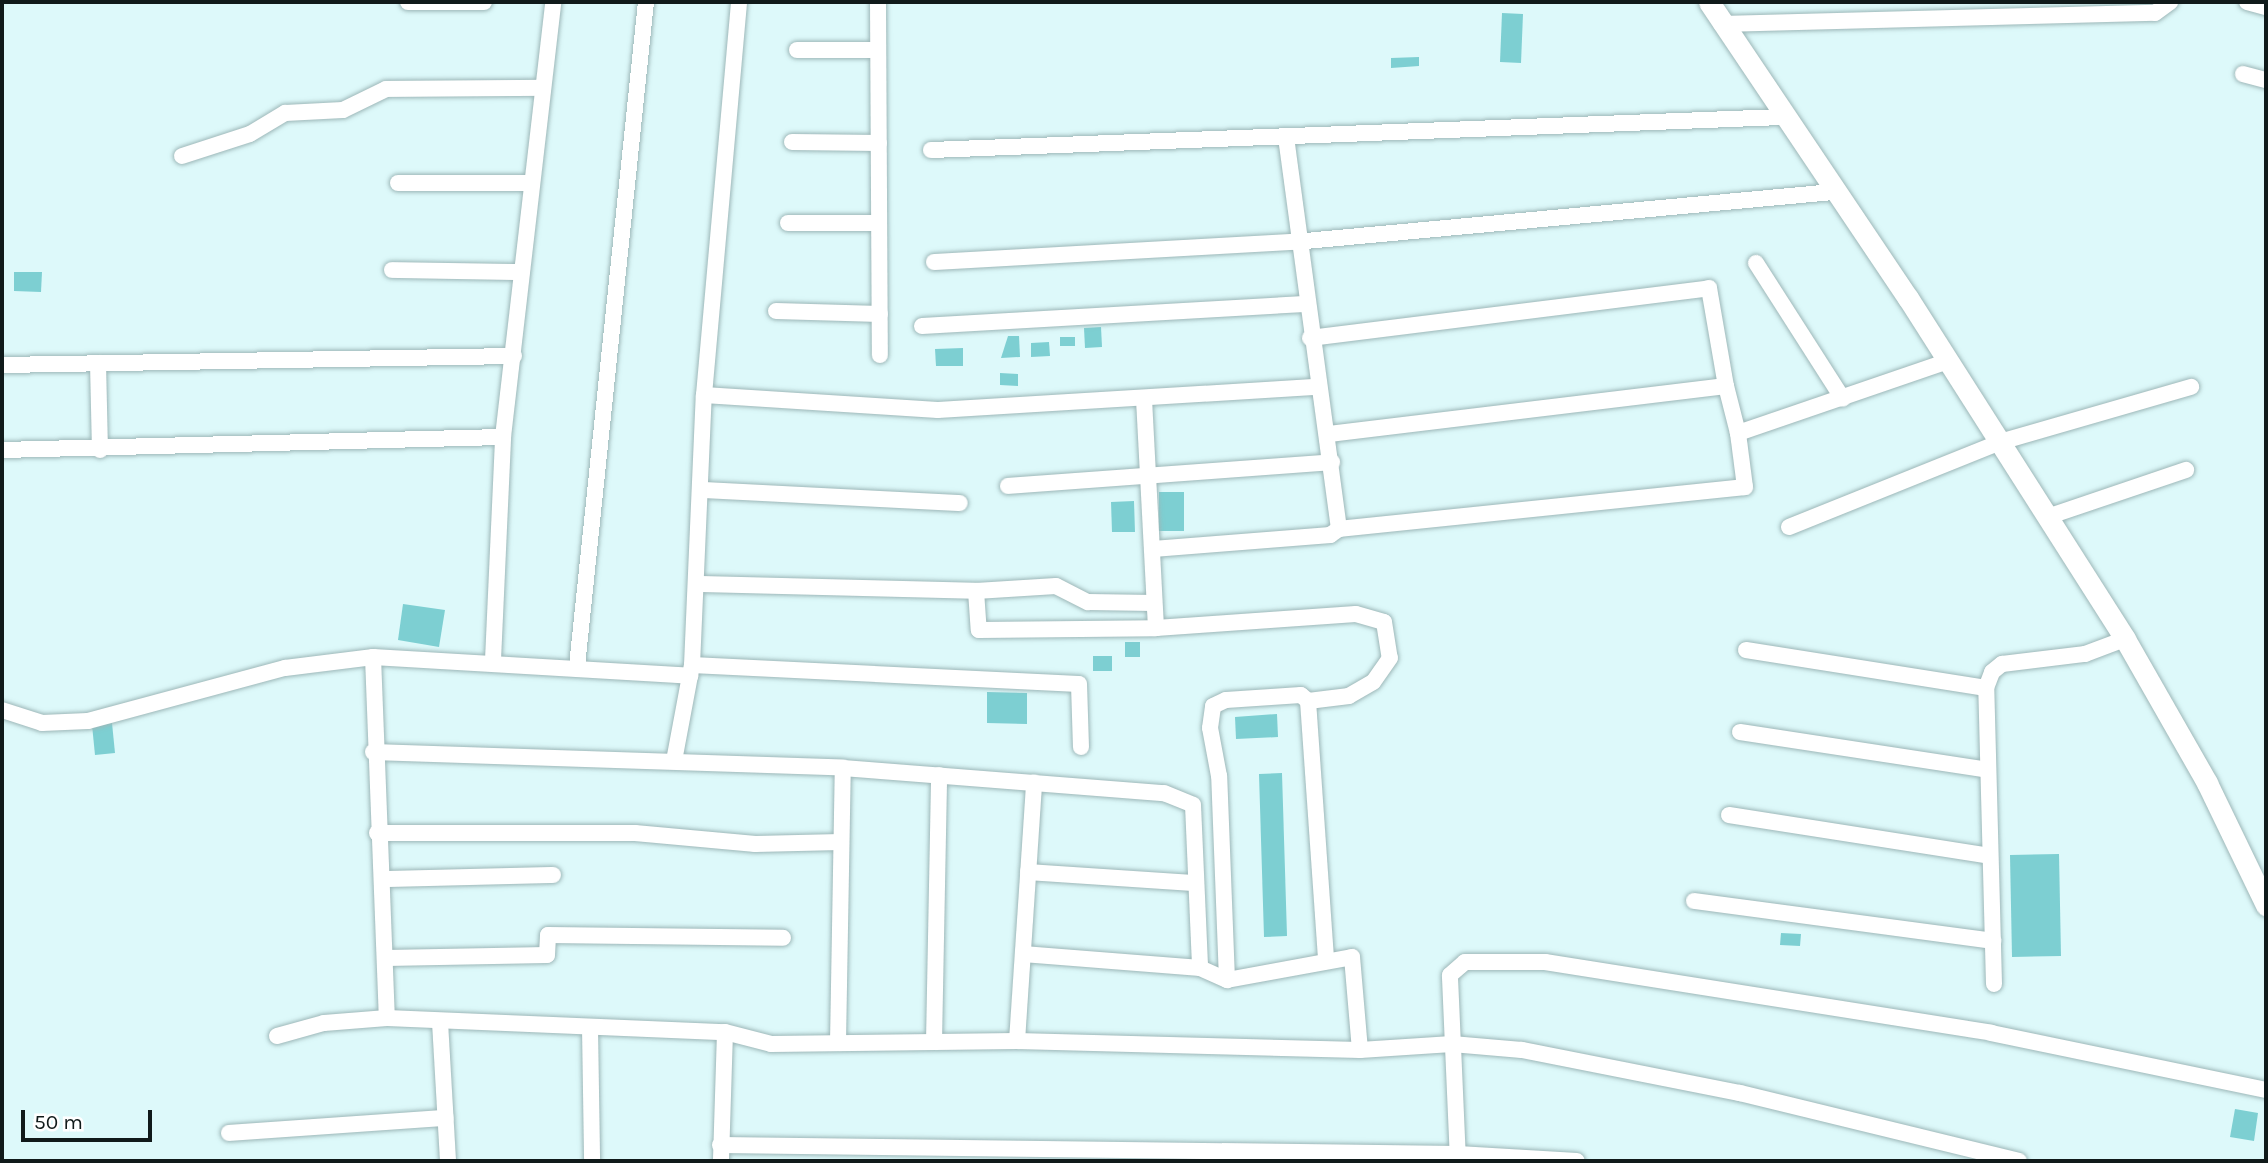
<!DOCTYPE html>
<html>
<head>
<meta charset="utf-8">
<style>
  body { margin:0 }
  #map { position:relative; width:2268px; height:1163px; overflow:hidden; background:#ddf9fa; font-family:Karla,sans-serif }
  div>[style] { position:absolute }
  .building>* { inset:0; background:#7dcfd2 }
  .roads { filter:drop-shadow(0 0 2px #9db7b8) drop-shadow(0 0 2px #9db7b8) }
  .minor>* { height:16px; margin:-8px; padding:0 8px; transform-origin:8px; border-radius:8px; background:#fff }
  .tertiary>* { height:21px; margin:-10.5px; padding:0 10.5px; transform-origin:10.5px; border-radius:10.5px; background:#fff }
  span { translate:-50% -50%; white-space:nowrap; text-align:center; line-height:1.15; -webkit-text-stroke:6px #fff; paint-order:stroke }
  .frame { position:absolute; inset:0; border:4px solid #101a1a; pointer-events:none }
  .scale { position:absolute; left:21px; top:1110px; width:131px; height:32px; box-sizing:border-box; border:4px solid #101a1a; border-top:0; padding-left:9px; font-size:21px; line-height:24px; white-space:nowrap; color:#101a1a; -webkit-text-stroke:5px #fff; paint-order:stroke }
</style>
</head>
<body>
<div id="map">
  <div class="building">
    <i style="clip-path:polygon(1502px 13px,1523px 14px,1521px 63px,1500px 62px)"></i>
    <i style="clip-path:polygon(1419px 57px,1419px 66px,1391px 68px,1391px 58px)"></i>
    <i style="clip-path:polygon(14px 272px,42px 272px,41px 292px,14px 291px)"></i>
    <i style="clip-path:polygon(1101px 327px,1102px 347px,1085px 348px,1084px 328px)"></i>
    <i style="clip-path:polygon(1008px 336px,1019px 336px,1020px 357px,1001px 358px)"></i>
    <i style="clip-path:polygon(1060px 337px,1075px 337px,1075px 346px,1060px 346px)"></i>
    <i style="clip-path:polygon(1049px 342px,1050px 356px,1031px 357px,1031px 343px)"></i>
    <i style="clip-path:polygon(963px 348px,963px 366px,936px 366px,935px 349px)"></i>
    <i style="clip-path:polygon(1000px 373px,1018px 374px,1018px 386px,1000px 385px)"></i>
    <i style="clip-path:polygon(1159px 492px,1184px 492px,1184px 531px,1159px 531px)"></i>
    <i style="clip-path:polygon(1134px 501px,1135px 532px,1112px 532px,1111px 502px)"></i>
    <i style="clip-path:polygon(403px 604px,445px 610px,439px 647px,398px 640px)"></i>
    <i style="clip-path:polygon(1125px 642px,1140px 642px,1140px 657px,1125px 657px)"></i>
    <i style="clip-path:polygon(1093px 656px,1112px 656px,1112px 671px,1093px 671px)"></i>
    <i style="clip-path:polygon(987px 692px,1027px 693px,1027px 724px,987px 723px)"></i>
    <i style="clip-path:polygon(1277px 714px,1278px 737px,1236px 739px,1235px 717px)"></i>
    <i style="clip-path:polygon(112px 723px,115px 753px,95px 755px,92px 725px)"></i>
    <i style="clip-path:polygon(1282px 773px,1287px 936px,1264px 937px,1259px 774px)"></i>
    <i style="clip-path:polygon(2059px 854px,2061px 956px,2012px 957px,2010px 855px)"></i>
    <i style="clip-path:polygon(1781px 933px,1801px 934px,1800px 946px,1780px 945px)"></i>
    <i style="clip-path:polygon(2235px 1109px,2258px 1113px,2254px 1141px,2230px 1137px)"></i>
  </div>
  <div class="roads">
    <div class="minor">
      <i style="left:408px;top:2px;width:76px"></i>
      <i style="left:878px;top:2px;width:353px;rotate:89.7deg"></i>
      <i style="left:2247px;top:2px;width:20px;rotate:15deg"></i>
      <i style="left:1721px;top:24px;width:434px;rotate:-1.5deg"></i>
      <i style="left:2155px;top:13px;width:19px;rotate:-36deg"></i>
      <i style="left:797px;top:50px;width:81px"></i>
      <i style="left:2243px;top:74px;width:24px;rotate:15deg"></i>
      <i style="left:792px;top:142px;width:87px;rotate:0.7deg"></i>
      <i style="left:931px;top:150px;width:854px;rotate:-2.22deg"></i>
      <i style="left:182px;top:156px;width:71px;rotate:-17.9deg"></i>
      <i style="left:250px;top:134px;width:41px;rotate:-31deg"></i>
      <i style="left:285px;top:113px;width:58px;rotate:-3deg"></i>
      <i style="left:343px;top:110px;width:48px;rotate:-26deg"></i>
      <i style="left:386px;top:89px;width:157px;rotate:-0.4deg"></i>
      <i style="left:398px;top:183px;width:133px"></i>
      <i style="left:788px;top:223px;width:91px"></i>
      <i style="left:934px;top:262px;width:362px;rotate:-3.2deg"></i>
      <i style="left:1295px;top:242px;width:540px;rotate:-5.31deg"></i>
      <i style="left:1756px;top:263px;width:161px;rotate:57.4deg"></i>
      <i style="left:392px;top:270px;width:129px;rotate:0.9deg"></i>
      <i style="left:776px;top:311px;width:104px;rotate:1.7deg"></i>
      <i style="left:922px;top:326px;width:383px;rotate:-3.3deg"></i>
      <i style="left:1310px;top:338px;width:402px;rotate:-7.1deg"></i>
      <i style="left:1709px;top:288px;width:99px;rotate:80.2deg"></i>
      <i style="left:1726px;top:386px;width:402px;rotate:173.1deg"></i>
      <i style="left:98px;top:363px;width:87px;rotate:88.7deg"></i>
      <i style="left:2px;top:365px;width:512px;rotate:-1.01deg"></i>
      <i style="left:1726px;top:386px;width:49px;rotate:75.7deg"></i>
      <i style="left:704px;top:395px;width:234px;rotate:3.7deg"></i>
      <i style="left:938px;top:410px;width:380px;rotate:-3.5deg"></i>
      <i style="left:2px;top:450px;width:501px;rotate:-1.49deg"></i>
      <i style="left:1008px;top:486px;width:325px;rotate:-4.2deg"></i>
      <i style="left:702px;top:490px;width:258px;rotate:2.9deg"></i>
      <i style="left:2047px;top:517px;width:147px;rotate:-18.7deg"></i>
      <i style="left:1789px;top:527px;width:227px;rotate:-21.9deg"></i>
      <i style="left:2000px;top:442px;width:199px;rotate:-16.1deg"></i>
      <i style="left:1339px;top:529px;width:408px;rotate:-5.9deg"></i>
      <i style="left:1745px;top:487px;width:54px;rotate:-97.4deg"></i>
      <i style="left:1738px;top:433px;width:222px;rotate:-18.9deg"></i>
      <i style="left:1153px;top:549px;width:178px;rotate:-4.5deg"></i>
      <i style="left:1330px;top:535px;width:11px;rotate:-34deg"></i>
      <i style="left:1339px;top:529px;width:394px;rotate:-97.7deg"></i>
      <i style="left:699px;top:584px;width:277px;rotate:1.4deg"></i>
      <i style="left:976px;top:591px;width:39px;rotate:86deg"></i>
      <i style="left:979px;top:630px;width:177px;rotate:-0.6deg"></i>
      <i style="left:1156px;top:628px;width:230px;rotate:-93deg"></i>
      <i style="left:976px;top:591px;width:80px;rotate:-3.6deg"></i>
      <i style="left:1056px;top:586px;width:36px;rotate:27deg"></i>
      <i style="left:1088px;top:602px;width:66px;rotate:0.9deg"></i>
      <i style="left:1156px;top:628px;width:200px;rotate:-4deg"></i>
      <i style="left:1356px;top:614px;width:29px;rotate:16deg"></i>
      <i style="left:1384px;top:622px;width:36px;rotate:81deg"></i>
      <i style="left:1390px;top:658px;width:29px;rotate:125deg"></i>
      <i style="left:1373px;top:682px;width:28px;rotate:150deg"></i>
      <i style="left:1349px;top:696px;width:41px;rotate:173deg"></i>
      <i style="left:1746px;top:650px;width:243px;rotate:9deg"></i>
      <i style="left:373px;top:657px;width:318px;rotate:3.4deg"></i>
      <i style="left:493px;top:660px;width:223px;rotate:-87.4deg"></i>
      <i style="left:503px;top:437px;width:438px;rotate:-83.4deg"></i>
      <i style="left:692px;top:665px;width:387px;rotate:2.8deg"></i>
      <i style="left:1079px;top:684px;width:63px;rotate:88.2deg"></i>
      <i style="left:577px;top:666px;width:668px;rotate:-84.07deg"></i>
      <i style="left:2px;top:710px;width:42px;rotate:18deg"></i>
      <i style="left:42px;top:723px;width:46px;rotate:-2.5deg"></i>
      <i style="left:88px;top:721px;width:204px;rotate:-15.1deg"></i>
      <i style="left:285px;top:668px;width:89px;rotate:-7.1deg"></i>
      <i style="left:373px;top:657px;width:361px;rotate:87.8deg"></i>
      <i style="left:387px;top:1018px;width:338px;rotate:2.4deg"></i>
      <i style="left:725px;top:1032px;width:129px;rotate:91.8deg"></i>
      <i style="left:1740px;top:732px;width:251px;rotate:8.7deg"></i>
      <i style="left:373px;top:752px;width:470px;rotate:1.9deg"></i>
      <i style="left:843px;top:768px;width:322px;rotate:4.5deg"></i>
      <i style="left:1164px;top:793px;width:31px;rotate:22deg"></i>
      <i style="left:1193px;top:805px;width:163px;rotate:87.5deg"></i>
      <i style="left:674px;top:761px;width:98px;rotate:-79.4deg"></i>
      <i style="left:692px;top:665px;width:270px;rotate:-87.5deg"></i>
      <i style="left:704px;top:395px;width:395px;rotate:-84.9deg"></i>
      <i style="left:1729px;top:815px;width:264px;rotate:8.9deg"></i>
      <i style="left:377px;top:833px;width:258px"></i>
      <i style="left:635px;top:833px;width:121px;rotate:5.2deg"></i>
      <i style="left:755px;top:844px;width:86px;rotate:-1.3deg"></i>
      <i style="left:1028px;top:872px;width:165px;rotate:3.8deg"></i>
      <i style="left:386px;top:879px;width:167px;rotate:-1.4deg"></i>
      <i style="left:1694px;top:901px;width:302px;rotate:7.6deg"></i>
      <i style="left:1023px;top:954px;width:178px;rotate:4.5deg"></i>
      <i style="left:1200px;top:968px;width:30px;rotate:24deg"></i>
      <i style="left:1227px;top:980px;width:127px;rotate:-10.4deg"></i>
      <i style="left:1352px;top:957px;width:93px;rotate:85.1deg"></i>
      <i style="left:386px;top:958px;width:161px;rotate:-1.1deg"></i>
      <i style="left:547px;top:955px;width:20px;rotate:-87deg"></i>
      <i style="left:548px;top:935px;width:235px;rotate:0.7deg"></i>
      <i style="left:1227px;top:980px;width:204px;rotate:-92.2deg"></i>
      <i style="left:1219px;top:776px;width:49px;rotate:-100.6deg"></i>
      <i style="left:1210px;top:728px;width:22px;rotate:-82deg"></i>
      <i style="left:1213px;top:706px;width:14px;rotate:-25deg"></i>
      <i style="left:1226px;top:700px;width:75px;rotate:-3.8deg"></i>
      <i style="left:1301px;top:695px;width:9px;rotate:41deg"></i>
      <i style="left:1308px;top:701px;width:258px;rotate:86deg"></i>
      <i style="left:1994px;top:984px;width:296px;rotate:-91.5deg"></i>
      <i style="left:1986px;top:688px;width:17px;rotate:-69deg"></i>
      <i style="left:1992px;top:672px;width:13px;rotate:-39deg"></i>
      <i style="left:2002px;top:664px;width:84px;rotate:-6.9deg"></i>
      <i style="left:2085px;top:654px;width:43px;rotate:-20.6deg"></i>
      <i style="left:440px;top:1022px;width:139px;rotate:86.7deg"></i>
      <i style="left:590px;top:1027px;width:134px;rotate:89.1deg"></i>
      <i style="left:725px;top:1032px;width:48px;rotate:14.6deg"></i>
      <i style="left:771px;top:1044px;width:246px;rotate:-0.7deg"></i>
      <i style="left:1017px;top:1041px;width:343px;rotate:1.5deg"></i>
      <i style="left:1360px;top:1050px;width:92px;rotate:-3.7deg"></i>
      <i style="left:1452px;top:1044px;width:70px;rotate:4.9deg"></i>
      <i style="left:1522px;top:1050px;width:222px;rotate:11.2deg"></i>
      <i style="left:1740px;top:1093px;width:287px;rotate:13.7deg"></i>
      <i style="left:277px;top:1036px;width:49px;rotate:-15.5deg"></i>
      <i style="left:324px;top:1023px;width:63px;rotate:-4.5deg"></i>
      <i style="left:1017px;top:1041px;width:259px;rotate:-86.2deg"></i>
      <i style="left:934px;top:1042px;width:267px;rotate:-88.9deg"></i>
      <i style="left:838px;top:1043px;width:275px;rotate:-89deg"></i>
      <i style="left:229px;top:1133px;width:217px;rotate:-4deg"></i>
      <i style="left:720px;top:1145px;width:738px;rotate:0.7deg"></i>
      <i style="left:1458px;top:1154px;width:119px;rotate:3.4deg"></i>
      <i style="left:1458px;top:1161px;width:186px;rotate:-92.5deg"></i>
      <i style="left:1450px;top:975px;width:20px;rotate:-41deg"></i>
      <i style="left:1465px;top:962px;width:80px"></i>
      <i style="left:1545px;top:962px;width:452px;rotate:9deg"></i>
      <i style="left:1991px;top:1033px;width:281px;rotate:11.7deg"></i>
    </div>
    <div class="tertiary">
      <i style="left:1709px;top:2px;width:357px;rotate:56.1deg"></i>
      <i style="left:1908px;top:298px;width:404px;rotate:57.5deg"></i>
      <i style="left:2125px;top:639px;width:166px;rotate:60.3deg"></i>
      <i style="left:2207px;top:783px;width:136px;rotate:64.2deg"></i>
    </div>
  </div>
  <div class="frame"></div>
  <div class="scale">50 m</div>
</div>
</body>
</html>
